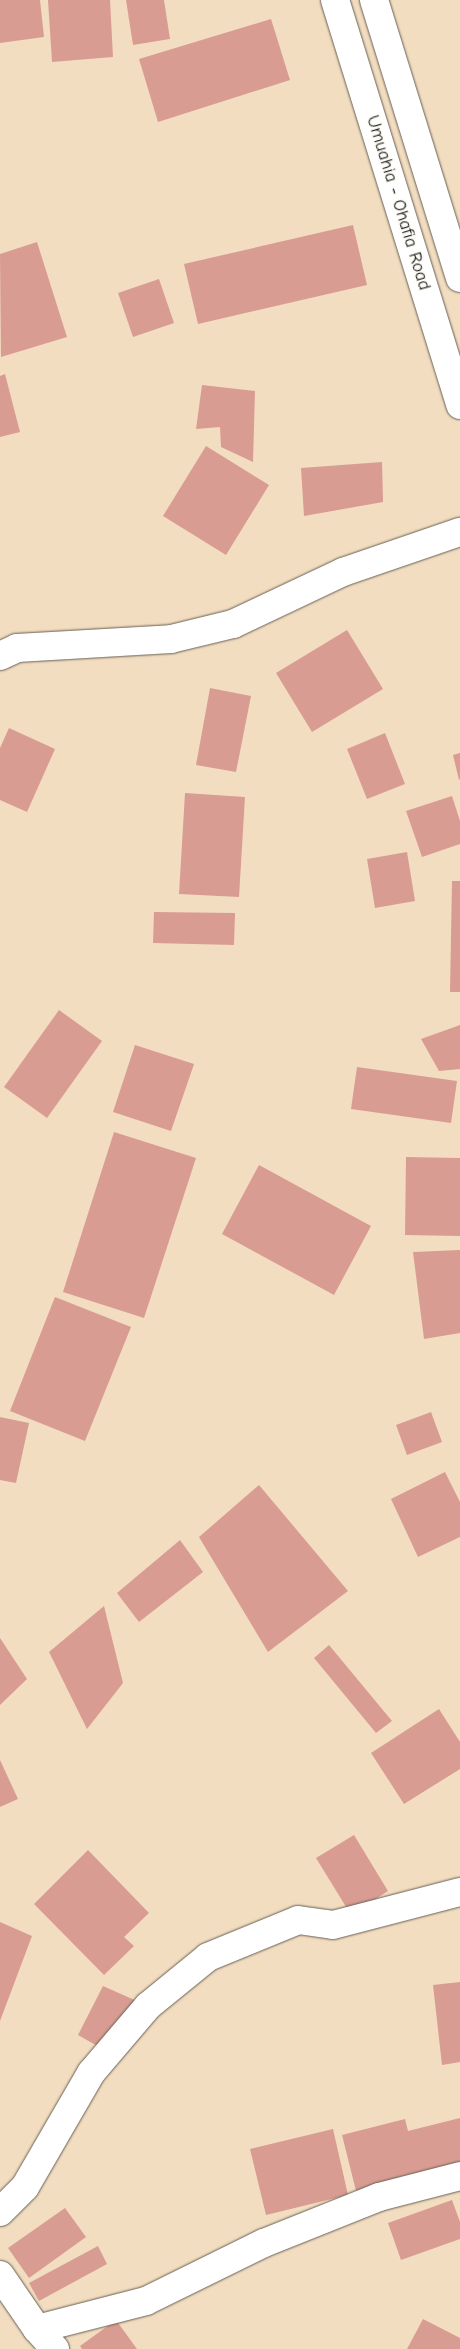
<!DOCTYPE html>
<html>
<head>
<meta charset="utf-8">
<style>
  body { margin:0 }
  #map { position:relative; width:460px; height:2349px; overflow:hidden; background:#f3ddc0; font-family:"Comic Neue",sans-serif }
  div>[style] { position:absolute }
  .building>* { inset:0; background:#d99c92 }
  .roads { filter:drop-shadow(0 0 1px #676055) drop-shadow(0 0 1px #676055) }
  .street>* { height:28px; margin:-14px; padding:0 14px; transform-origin:14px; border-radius:14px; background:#fff }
  .secondary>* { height:28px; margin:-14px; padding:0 14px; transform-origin:14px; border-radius:14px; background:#fff }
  span { translate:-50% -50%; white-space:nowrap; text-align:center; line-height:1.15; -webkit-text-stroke:4px #fdfcf7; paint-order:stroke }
  .street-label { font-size:18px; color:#1c1c1c }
</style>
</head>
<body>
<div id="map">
  <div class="building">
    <i style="clip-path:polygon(0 0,40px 0,44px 37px,0 43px)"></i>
    <i style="clip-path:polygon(48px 0,110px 0,113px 57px,52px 62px)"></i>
    <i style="clip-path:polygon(126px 0,164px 0,170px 39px,133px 45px)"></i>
    <i style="clip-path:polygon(271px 19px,290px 80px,158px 122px,139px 59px)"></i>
    <i style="clip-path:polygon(353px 225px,367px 285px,198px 324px,184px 264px)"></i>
    <i style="clip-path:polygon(37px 242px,67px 337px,1px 357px,0 254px)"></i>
    <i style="clip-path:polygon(159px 279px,174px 323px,133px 337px,118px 293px)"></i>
    <i style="clip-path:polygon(5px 374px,20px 432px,0 437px,0 376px)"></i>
    <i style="clip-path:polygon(202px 385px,255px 391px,253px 462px,221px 447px,220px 427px,196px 429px)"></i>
    <i style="clip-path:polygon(206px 446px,269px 485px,226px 555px,163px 516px)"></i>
    <i style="clip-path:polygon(382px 462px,383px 502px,304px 516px,301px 468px)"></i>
    <i style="clip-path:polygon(347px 630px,383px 689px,312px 732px,276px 673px)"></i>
    <i style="clip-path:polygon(210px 688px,251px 696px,236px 772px,196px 765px)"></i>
    <i style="clip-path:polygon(9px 728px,55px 749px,27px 812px,0 800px,0 748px)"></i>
    <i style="clip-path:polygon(385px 733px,405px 784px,367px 799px,347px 749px)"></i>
    <i style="clip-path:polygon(460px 753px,460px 779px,459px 780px,453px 755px)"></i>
    <i style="clip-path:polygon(185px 793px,245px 797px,239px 897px,179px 894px)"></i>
    <i style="clip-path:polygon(452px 796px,460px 821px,460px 844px,422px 857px,406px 811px)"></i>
    <i style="clip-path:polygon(407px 852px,415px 901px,375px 908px,367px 859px)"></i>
    <i style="clip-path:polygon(452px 881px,460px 881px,460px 992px,450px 992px)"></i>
    <i style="clip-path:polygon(154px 912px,235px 913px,234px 945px,153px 943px)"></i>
    <i style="clip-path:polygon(59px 1010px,102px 1041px,47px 1118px,4px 1087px)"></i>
    <i style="clip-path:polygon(460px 1025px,460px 1069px,439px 1071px,421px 1039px)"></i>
    <i style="clip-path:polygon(135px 1045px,194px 1064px,171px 1131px,113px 1112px)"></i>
    <i style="clip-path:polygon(357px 1067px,457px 1081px,451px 1123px,351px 1109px)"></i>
    <i style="clip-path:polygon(114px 1132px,196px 1158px,144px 1318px,63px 1292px)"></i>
    <i style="clip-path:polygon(406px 1157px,460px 1158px,460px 1236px,405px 1235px)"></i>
    <i style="clip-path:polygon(259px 1165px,371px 1226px,334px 1295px,222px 1234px)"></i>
    <i style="clip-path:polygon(460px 1250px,460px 1333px,424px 1339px,413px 1252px)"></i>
    <i style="clip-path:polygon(55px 1297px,131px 1327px,85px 1441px,10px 1411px)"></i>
    <i style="clip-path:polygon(431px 1412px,442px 1442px,407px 1455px,396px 1425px)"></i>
    <i style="clip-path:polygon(0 1417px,29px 1423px,16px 1483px,0 1480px)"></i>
    <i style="clip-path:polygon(445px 1472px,460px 1502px,460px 1537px,418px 1557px,391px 1499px)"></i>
    <i style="clip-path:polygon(259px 1485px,348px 1591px,268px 1652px,199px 1537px)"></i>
    <i style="clip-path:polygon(180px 1540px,203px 1572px,139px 1622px,117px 1593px)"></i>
    <i style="clip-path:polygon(104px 1606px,123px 1683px,87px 1729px,49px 1652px)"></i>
    <i style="clip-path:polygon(0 1638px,27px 1679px,0 1705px)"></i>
    <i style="clip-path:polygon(329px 1645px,392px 1721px,376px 1733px,314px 1658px)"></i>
    <i style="clip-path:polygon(439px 1709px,460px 1742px,460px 1769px,404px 1804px,371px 1753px)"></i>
    <i style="clip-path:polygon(0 1760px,18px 1799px,0 1807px)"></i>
    <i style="clip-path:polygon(354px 1835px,388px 1891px,351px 1915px,316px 1858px)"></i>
    <i style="clip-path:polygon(88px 1850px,149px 1913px,124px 1937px,134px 1946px,104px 1975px,34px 1904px)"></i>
    <i style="clip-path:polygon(0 1922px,32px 1936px,0 2021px)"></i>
    <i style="clip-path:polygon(460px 1982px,460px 2062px,442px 2065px,433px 1985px)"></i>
    <i style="clip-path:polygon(103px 1986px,148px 2006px,108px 2052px,78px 2035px)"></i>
    <i style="clip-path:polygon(460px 2118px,460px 2170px,357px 2195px,342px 2135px,405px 2119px,408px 2131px)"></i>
    <i style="clip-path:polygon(333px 2129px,348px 2195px,266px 2215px,250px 2149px)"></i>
    <i style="clip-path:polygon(452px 2200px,460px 2222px,460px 2239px,401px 2260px,388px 2223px)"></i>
    <i style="clip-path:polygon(65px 2208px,86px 2237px,29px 2278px,8px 2248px)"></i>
    <i style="clip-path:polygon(98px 2246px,107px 2264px,39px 2301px,29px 2283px)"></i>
    <i style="clip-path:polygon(423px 2319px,460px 2338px,460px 2349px,407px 2349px)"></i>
    <i style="clip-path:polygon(116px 2320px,137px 2349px,82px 2349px,80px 2346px)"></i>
  </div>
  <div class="roads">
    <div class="street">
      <i style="left:0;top:656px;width:19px;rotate:-25deg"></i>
      <i style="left:17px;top:648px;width:154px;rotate:-3.3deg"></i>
      <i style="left:171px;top:639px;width:64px;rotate:-13.6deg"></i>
      <i style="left:233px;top:624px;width:122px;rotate:-25.3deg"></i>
      <i style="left:343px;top:572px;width:124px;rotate:-18.9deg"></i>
      <i style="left:0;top:2212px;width:35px;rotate:-45deg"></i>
      <i style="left:25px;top:2187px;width:132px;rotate:-59.9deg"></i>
      <i style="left:91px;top:2073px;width:88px;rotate:-49.6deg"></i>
      <i style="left:148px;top:2006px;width:77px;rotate:-39.2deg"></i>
      <i style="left:208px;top:1957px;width:97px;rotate:-22.3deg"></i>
      <i style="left:298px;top:1920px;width:35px;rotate:8deg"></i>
      <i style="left:333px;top:1925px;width:131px;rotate:-14.6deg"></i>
      <i style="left:37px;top:2329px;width:113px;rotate:-14.4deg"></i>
      <i style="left:146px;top:2301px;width:131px;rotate:-26.2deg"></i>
      <i style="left:264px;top:2243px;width:124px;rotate:-21.8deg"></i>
      <i style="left:379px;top:2197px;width:84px;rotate:-14.5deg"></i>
    </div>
    <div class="secondary">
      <i style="left:335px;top:0;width:424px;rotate:72.8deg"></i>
      <i style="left:374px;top:0;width:291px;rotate:72.8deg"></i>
      <i style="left:0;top:2275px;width:65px;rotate:55.6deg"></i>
      <i style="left:37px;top:2329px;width:27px;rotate:48deg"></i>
    </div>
  </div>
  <div class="street-label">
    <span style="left:398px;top:203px;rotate:73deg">Umuahia - Ohafia Road</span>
  </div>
</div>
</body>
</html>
